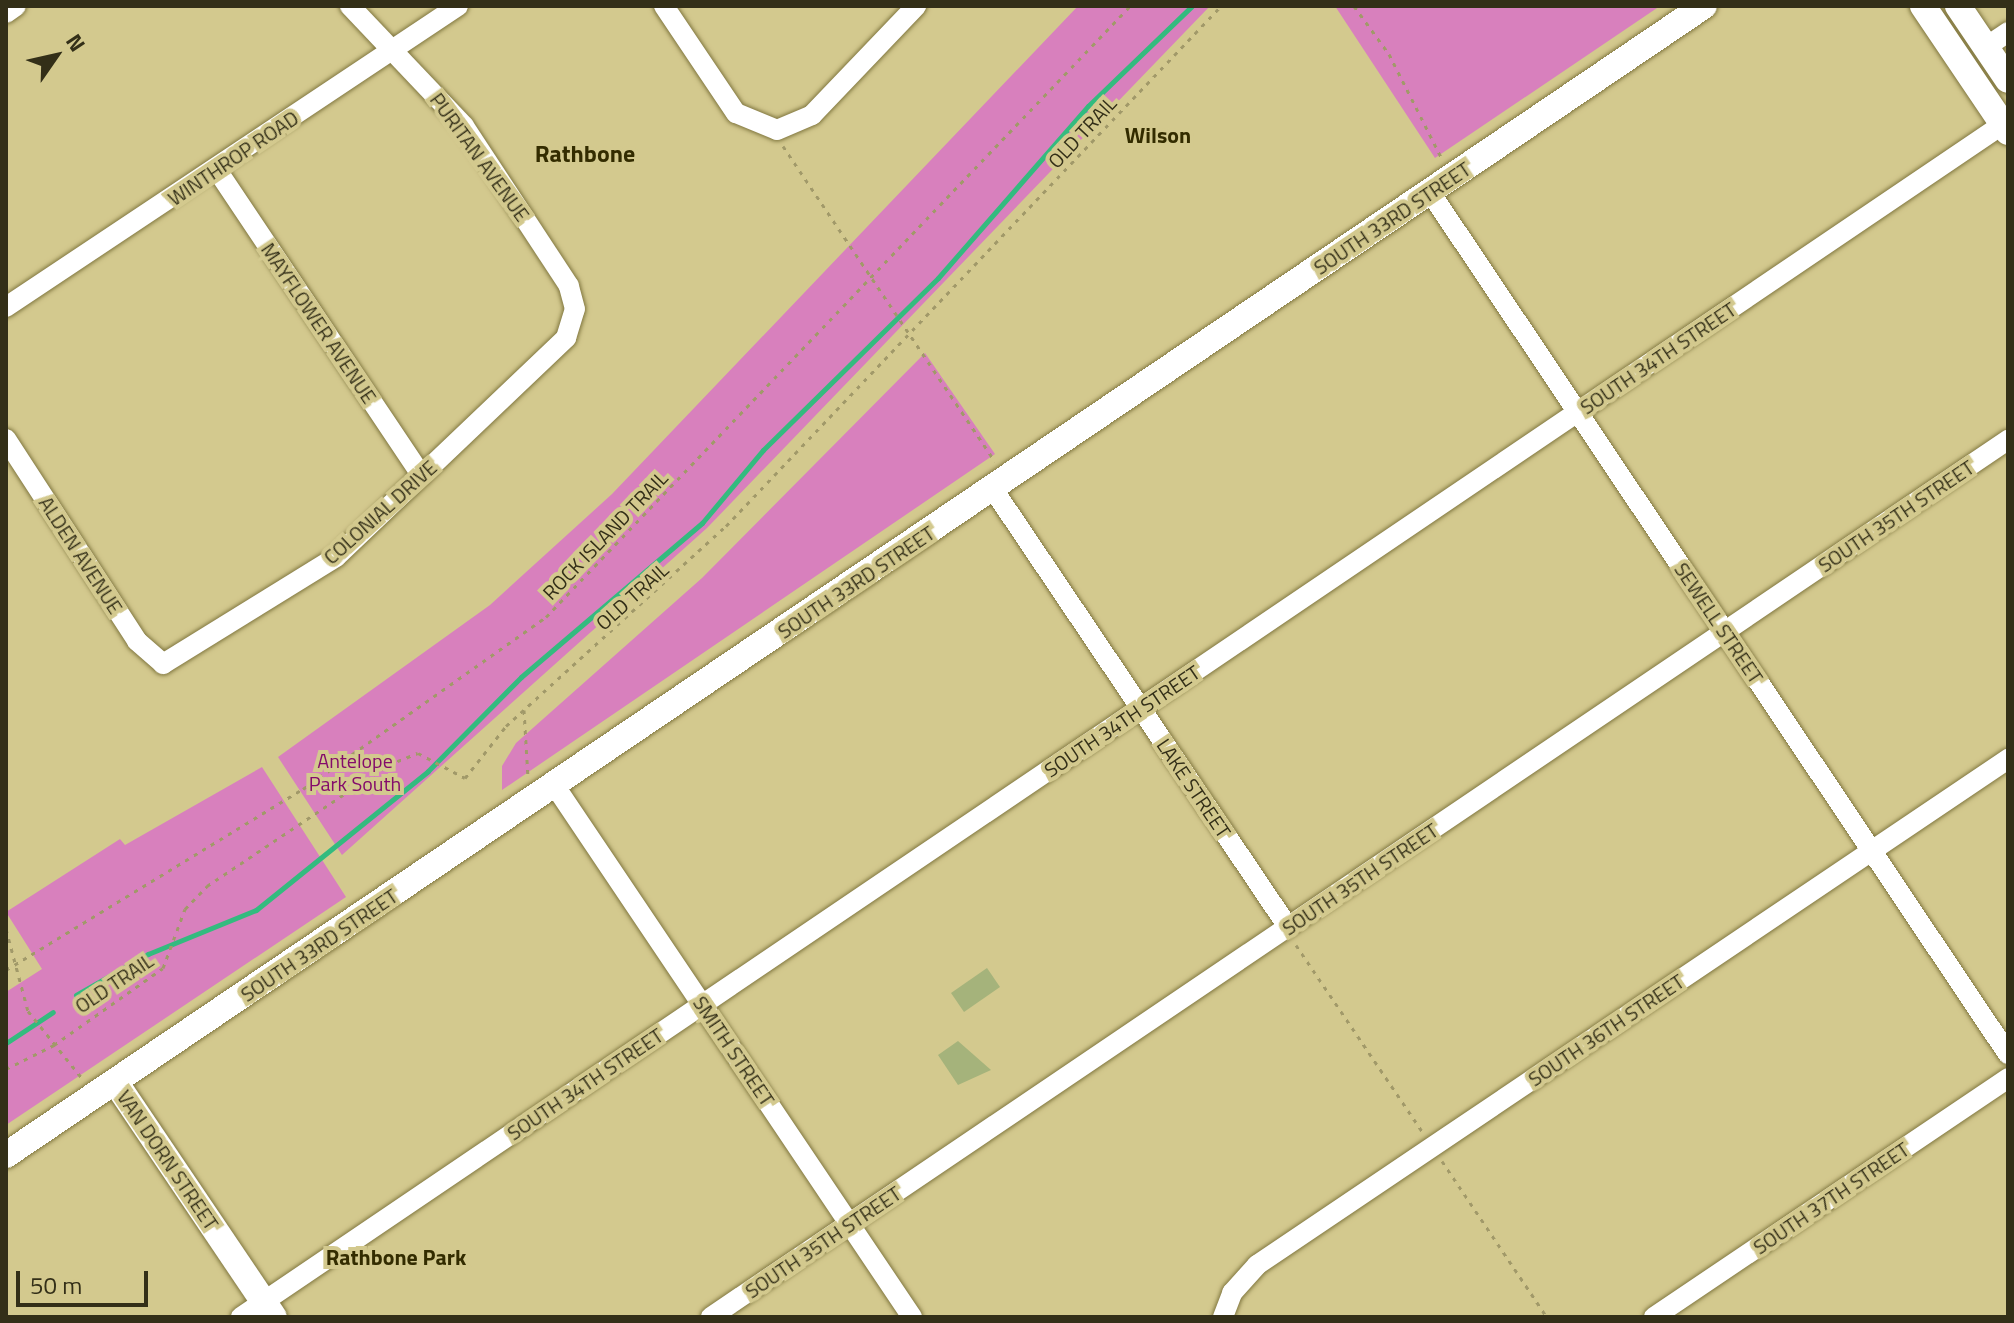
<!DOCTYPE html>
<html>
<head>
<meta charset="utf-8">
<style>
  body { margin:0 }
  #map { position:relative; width:2014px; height:1323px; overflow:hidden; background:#d3c98e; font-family:"Titillium Web",sans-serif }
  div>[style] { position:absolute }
  .green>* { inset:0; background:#d880bd }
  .stream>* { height:5px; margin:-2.5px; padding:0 2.5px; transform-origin:2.5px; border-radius:2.5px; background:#33bb7f }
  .building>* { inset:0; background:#a5b37b }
  .path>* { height:3px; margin-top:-1.5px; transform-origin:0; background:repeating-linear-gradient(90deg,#a19969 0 4px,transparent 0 10px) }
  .roads { filter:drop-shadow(0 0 2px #817740) drop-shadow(0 0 2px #817740) }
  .minor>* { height:20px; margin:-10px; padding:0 10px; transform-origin:10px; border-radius:10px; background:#fff }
  .major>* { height:26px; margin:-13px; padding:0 13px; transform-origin:13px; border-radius:13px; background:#fff }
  span { translate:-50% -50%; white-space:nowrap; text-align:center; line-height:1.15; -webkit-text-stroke:8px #d3c98e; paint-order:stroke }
  .street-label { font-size:20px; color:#332f18 }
  .park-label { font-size:20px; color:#840b6b }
  .neighbourhood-label { font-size:22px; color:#332c00; font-weight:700 }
  .quarter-label { font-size:24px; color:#332c00; font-weight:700 }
  .frame { position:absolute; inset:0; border:8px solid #332f18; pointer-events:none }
  .north { position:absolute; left:16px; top:16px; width:80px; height:80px; -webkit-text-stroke:6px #d3c98e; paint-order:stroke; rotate:56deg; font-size:22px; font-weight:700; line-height:32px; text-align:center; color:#332f18 }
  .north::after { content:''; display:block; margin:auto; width:28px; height:36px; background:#332f18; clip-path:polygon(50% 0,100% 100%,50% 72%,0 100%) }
  .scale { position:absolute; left:16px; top:1271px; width:132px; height:36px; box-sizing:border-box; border:4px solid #332f18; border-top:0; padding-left:10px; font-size:24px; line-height:28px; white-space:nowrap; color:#332f18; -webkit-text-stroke:6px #d3c98e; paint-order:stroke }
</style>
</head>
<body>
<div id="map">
  <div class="green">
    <i style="clip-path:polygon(1078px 6px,1210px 6px,707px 528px,342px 855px,278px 757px,490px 605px,612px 494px)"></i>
    <i style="clip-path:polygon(1335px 6px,1660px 6px,1435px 158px)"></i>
    <i style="clip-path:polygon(925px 353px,995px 454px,502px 790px,502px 766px,516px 743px,702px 578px)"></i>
    <i style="clip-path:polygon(262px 767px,346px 897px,6px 1125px,6px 992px,42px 969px,6px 912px,120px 839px,125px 845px)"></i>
  </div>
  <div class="stream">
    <i style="left:76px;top:995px;width:83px;rotate:-29.7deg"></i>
    <i style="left:148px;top:954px;width:117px;rotate:-22.2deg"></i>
    <i style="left:256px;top:910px;width:221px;rotate:-38.9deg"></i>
    <i style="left:428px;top:771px;width:132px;rotate:-45.3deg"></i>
    <i style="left:521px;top:677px;width:238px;rotate:-40.4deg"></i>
    <i style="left:702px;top:523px;width:95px;rotate:-50.1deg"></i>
    <i style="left:763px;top:450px;width:245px;rotate:-44.5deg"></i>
    <i style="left:938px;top:278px;width:228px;rotate:-48.9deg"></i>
    <i style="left:1088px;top:106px;width:144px;rotate:-43.9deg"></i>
    <i style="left:6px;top:1043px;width:56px;rotate:-33.4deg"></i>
  </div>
  <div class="building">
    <i style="clip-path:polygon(987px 968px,1000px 987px,964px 1012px,951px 993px)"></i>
    <i style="clip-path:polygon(958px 1041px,991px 1070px,958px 1085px,938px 1055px)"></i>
  </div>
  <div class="path">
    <i style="left:1354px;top:6px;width:59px;rotate:53.9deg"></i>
    <i style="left:1389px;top:54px;width:115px;rotate:63.2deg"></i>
    <i style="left:783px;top:146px;width:380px;rotate:56.1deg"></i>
    <i style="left:524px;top:710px;width:67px;rotate:86.6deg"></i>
    <i style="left:6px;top:929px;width:85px;rotate:75deg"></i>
    <i style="left:28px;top:1011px;width:85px;rotate:51.2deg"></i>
    <i style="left:1296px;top:945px;width:225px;rotate:55.9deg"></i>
    <i style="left:6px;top:970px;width:348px;rotate:-31.4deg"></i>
    <i style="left:303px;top:789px;width:298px;rotate:-35.3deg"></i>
    <i style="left:546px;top:617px;width:845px;rotate:-46.29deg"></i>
    <i style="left:6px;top:1069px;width:54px;rotate:-26.6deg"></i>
    <i style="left:54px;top:1045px;width:133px;rotate:-35.2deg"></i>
    <i style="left:163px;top:968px;width:63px;rotate:-69.6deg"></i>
    <i style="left:185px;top:909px;width:32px;rotate:-46deg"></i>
    <i style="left:207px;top:886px;width:218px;rotate:-33.8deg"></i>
    <i style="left:388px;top:765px;width:32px;rotate:-22deg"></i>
    <i style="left:418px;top:753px;width:53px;rotate:28deg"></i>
    <i style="left:465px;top:778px;width:66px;rotate:-51.7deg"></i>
    <i style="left:506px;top:726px;width:297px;rotate:-42.3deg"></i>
    <i style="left:726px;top:526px;width:718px;rotate:-46.41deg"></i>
    <i style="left:1442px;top:1161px;width:188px;rotate:56.1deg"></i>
  </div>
  <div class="roads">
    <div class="minor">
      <i style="left:664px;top:6px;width:129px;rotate:56.1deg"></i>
      <i style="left:736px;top:113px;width:44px;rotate:22.5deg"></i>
      <i style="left:777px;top:130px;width:38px;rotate:-23deg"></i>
      <i style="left:812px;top:115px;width:151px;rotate:-46.3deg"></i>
      <i style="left:6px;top:13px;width:12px;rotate:-35deg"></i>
      <i style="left:1986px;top:47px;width:27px;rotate:-34deg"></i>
      <i style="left:217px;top:170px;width:368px;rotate:56.2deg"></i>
      <i style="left:1430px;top:192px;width:1038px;rotate:56.16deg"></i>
      <i style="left:6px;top:307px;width:543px;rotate:-33.66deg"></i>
      <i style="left:6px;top:439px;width:241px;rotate:57deg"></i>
      <i style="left:137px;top:641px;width:35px;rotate:41deg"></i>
      <i style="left:163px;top:664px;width:203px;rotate:-31.7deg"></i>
      <i style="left:336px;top:557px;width:318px;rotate:-43.6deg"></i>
      <i style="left:566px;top:338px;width:30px;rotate:-73deg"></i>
      <i style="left:575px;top:309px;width:24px;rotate:-105deg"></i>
      <i style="left:569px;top:286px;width:191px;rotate:-123.3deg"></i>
      <i style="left:464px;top:126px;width:166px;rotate:-133.5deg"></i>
      <i style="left:993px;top:489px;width:528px;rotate:56.04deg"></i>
      <i style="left:555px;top:786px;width:640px;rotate:56.09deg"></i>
      <i style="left:241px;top:1317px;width:2128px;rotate:-34.1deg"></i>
      <i style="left:711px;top:1317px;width:1566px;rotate:-34.07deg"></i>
      <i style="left:1223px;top:1317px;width:26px;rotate:-69deg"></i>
      <i style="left:1232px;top:1293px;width:38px;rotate:-48deg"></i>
      <i style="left:1257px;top:1265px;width:906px;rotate:-33.97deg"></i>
      <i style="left:1654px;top:1317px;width:427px;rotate:-34deg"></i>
    </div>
    <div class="major">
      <i style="left:1923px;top:6px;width:152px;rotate:56deg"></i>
      <i style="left:1958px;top:6px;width:89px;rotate:56deg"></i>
      <i style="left:116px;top:1083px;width:282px;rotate:56deg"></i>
      <i style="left:6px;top:1155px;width:2050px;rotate:-34.09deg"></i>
    </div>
  </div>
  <div class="street-label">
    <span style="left:1082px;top:132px;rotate:-47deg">OLD TRAIL</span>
    <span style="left:480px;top:157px;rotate:54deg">PURITAN AVENUE</span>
    <span style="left:233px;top:158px;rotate:-34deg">WINTHROP ROAD</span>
    <span style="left:1392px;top:218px;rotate:-34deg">SOUTH 33RD STREET</span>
    <span style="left:319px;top:323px;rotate:56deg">MAYFLOWER AVENUE</span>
    <span style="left:1658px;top:358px;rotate:-34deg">SOUTH 34TH STREET</span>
    <span style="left:380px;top:512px;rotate:-42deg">COLONIAL DRIVE</span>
    <span style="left:1896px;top:516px;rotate:-34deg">SOUTH 35TH STREET</span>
    <span style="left:605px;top:535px;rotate:-46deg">ROCK ISLAND TRAIL</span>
    <span style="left:81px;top:555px;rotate:57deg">ALDEN AVENUE</span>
    <span style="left:856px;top:582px;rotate:-34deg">SOUTH 33RD STREET</span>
    <span style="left:632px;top:596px;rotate:-42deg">OLD TRAIL</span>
    <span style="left:1719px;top:623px;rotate:56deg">SEWELL STREET</span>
    <span style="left:1122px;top:721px;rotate:-34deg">SOUTH 34TH STREET</span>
    <span style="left:1194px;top:788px;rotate:56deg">LAKE STREET</span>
    <span style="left:1360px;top:879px;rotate:-34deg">SOUTH 35TH STREET</span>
    <span style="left:319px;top:945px;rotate:-34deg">SOUTH 33RD STREET</span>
    <span style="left:114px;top:983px;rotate:-34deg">OLD TRAIL</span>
    <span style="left:1606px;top:1030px;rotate:-34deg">SOUTH 36TH STREET</span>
    <span style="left:734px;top:1051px;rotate:56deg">SMITH STREET</span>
    <span style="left:585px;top:1084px;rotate:-34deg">SOUTH 34TH STREET</span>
    <span style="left:168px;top:1160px;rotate:56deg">VAN DORN STREET</span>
    <span style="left:1831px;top:1198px;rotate:-34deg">SOUTH 37TH STREET</span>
    <span style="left:823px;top:1242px;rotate:-34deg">SOUTH 35TH STREET</span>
  </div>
  <div class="park-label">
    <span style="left:355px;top:772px">Antelope<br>Park South</span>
  </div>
  <div class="neighbourhood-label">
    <span style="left:1158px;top:136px">Wilson</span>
    <span style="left:396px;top:1258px">Rathbone Park</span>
  </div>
  <div class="quarter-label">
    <span style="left:585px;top:154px">Rathbone</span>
  </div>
  <div class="frame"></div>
  <div class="north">N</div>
  <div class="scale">50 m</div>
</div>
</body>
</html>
